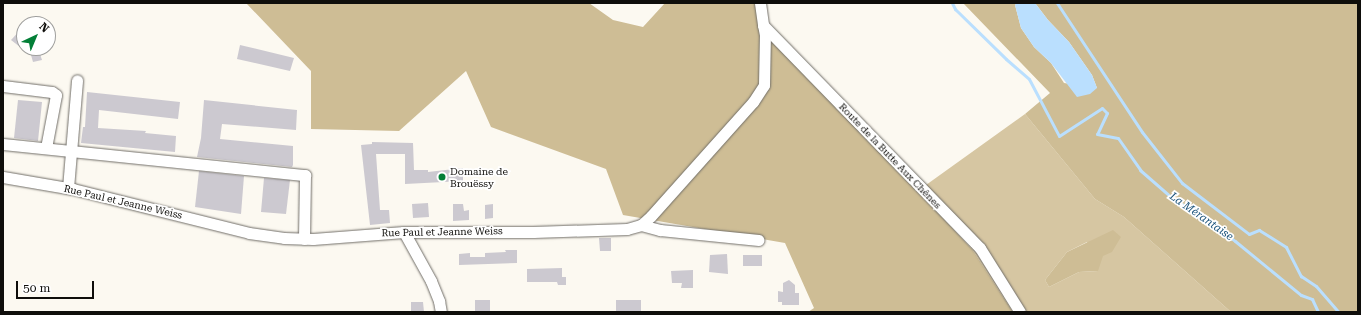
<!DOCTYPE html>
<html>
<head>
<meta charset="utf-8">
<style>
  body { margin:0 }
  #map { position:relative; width:1361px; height:315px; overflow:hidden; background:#fcf9f1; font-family:"Roboto Serif",serif }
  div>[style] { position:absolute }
  .green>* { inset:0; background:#d6c6a2 }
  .forest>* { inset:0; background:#cebd95 }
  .water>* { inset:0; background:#badffe }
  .stream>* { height:3px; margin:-1.5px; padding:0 1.5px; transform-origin:1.5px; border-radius:1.5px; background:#badffe }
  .building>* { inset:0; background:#ccc9d0 }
  .roads { filter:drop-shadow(0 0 1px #716e68) drop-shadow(0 0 1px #716e68) }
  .minor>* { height:11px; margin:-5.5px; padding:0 5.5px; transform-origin:5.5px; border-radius:5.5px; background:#fff }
  .dots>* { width:11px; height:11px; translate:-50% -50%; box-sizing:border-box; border:2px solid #fff; border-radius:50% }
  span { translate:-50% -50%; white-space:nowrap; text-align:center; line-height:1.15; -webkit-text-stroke:3.5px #fff; paint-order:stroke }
  .street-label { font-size:10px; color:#0f0e0b }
  .poi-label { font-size:10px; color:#0f0e0b }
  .left { translate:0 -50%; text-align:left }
  .water-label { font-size:11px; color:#185179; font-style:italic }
  .frame { position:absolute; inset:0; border:4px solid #0f0e0b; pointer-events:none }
  .north { position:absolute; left:16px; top:16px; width:40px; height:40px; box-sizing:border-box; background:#fff; border:1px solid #9f9f9d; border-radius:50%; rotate:44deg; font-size:11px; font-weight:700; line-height:16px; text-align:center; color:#0f0e0b }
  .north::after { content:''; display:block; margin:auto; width:14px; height:18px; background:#037f37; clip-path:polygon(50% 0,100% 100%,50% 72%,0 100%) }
  .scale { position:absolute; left:16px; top:281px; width:78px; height:18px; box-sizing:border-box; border:2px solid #0f0e0b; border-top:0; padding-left:5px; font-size:12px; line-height:14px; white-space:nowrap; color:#0f0e0b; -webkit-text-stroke:3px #fff; paint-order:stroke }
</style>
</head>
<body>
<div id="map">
  <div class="green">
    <i style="clip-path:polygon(evenodd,1025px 114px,1095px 199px,1124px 217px,1231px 312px,1013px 312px,972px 249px,926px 185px,1025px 114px,1087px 242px,1098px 271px,1079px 272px,1049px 287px,1045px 280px,1067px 252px,1087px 242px)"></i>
  </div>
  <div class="forest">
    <i style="clip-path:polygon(246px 3px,589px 3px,613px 20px,643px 27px,665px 3px,756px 3px,760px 23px,972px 249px,1013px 312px,808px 312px,814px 308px,785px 243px,623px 215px,606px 169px,491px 127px,466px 71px,399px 131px,311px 129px,311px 71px)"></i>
    <i style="clip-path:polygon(963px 3px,1017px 3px,1015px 5px,1021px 28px,1034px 47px,1051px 63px,1064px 83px,1097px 88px,1092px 75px,1069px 42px,1048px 20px,1035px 3px,1358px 3px,1358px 312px,1231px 312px,1124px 217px,1095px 199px,1025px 114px,1050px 93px)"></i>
    <i style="clip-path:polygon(1113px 230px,1121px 237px,1112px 252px,1103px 256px,1098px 271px,1079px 272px,1049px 287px,1045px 280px,1067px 252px)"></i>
  </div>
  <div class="water">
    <i style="clip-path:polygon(1017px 3px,1035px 3px,1048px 20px,1069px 42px,1092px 75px,1097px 88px,1090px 94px,1077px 97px,1051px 63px,1034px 47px,1021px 28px,1015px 5px)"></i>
  </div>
  <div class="stream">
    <i style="left:952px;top:3px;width:7px;rotate:63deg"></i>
    <i style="left:955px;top:9px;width:71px;rotate:44.4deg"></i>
    <i style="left:1006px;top:59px;width:30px;rotate:41deg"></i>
    <i style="left:1029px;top:79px;width:64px;rotate:62.2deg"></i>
    <i style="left:1059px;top:136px;width:51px;rotate:-33.1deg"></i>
    <i style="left:1102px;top:108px;width:7px;rotate:45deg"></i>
    <i style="left:1107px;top:113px;width:23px;rotate:115deg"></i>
    <i style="left:1097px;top:134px;width:21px;rotate:11deg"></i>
    <i style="left:1118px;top:138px;width:39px;rotate:55deg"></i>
    <i style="left:1140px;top:170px;width:50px;rotate:41deg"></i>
    <i style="left:1178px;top:203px;width:12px;rotate:20deg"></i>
    <i style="left:1189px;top:207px;width:57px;rotate:36.5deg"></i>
    <i style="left:1235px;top:241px;width:85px;rotate:39.3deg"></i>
    <i style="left:1301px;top:295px;width:12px;rotate:20deg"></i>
    <i style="left:1312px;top:299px;width:14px;rotate:65deg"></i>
    <i style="left:1057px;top:3px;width:154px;rotate:56.6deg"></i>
    <i style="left:1142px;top:132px;width:65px;rotate:51.9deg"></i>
    <i style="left:1182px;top:183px;width:84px;rotate:37.3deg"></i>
    <i style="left:1249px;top:234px;width:11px;rotate:-22deg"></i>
    <i style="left:1259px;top:230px;width:32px;rotate:32deg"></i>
    <i style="left:1286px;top:247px;width:33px;rotate:63deg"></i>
    <i style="left:1301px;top:276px;width:18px;rotate:34deg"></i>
    <i style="left:1316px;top:286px;width:35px;rotate:49deg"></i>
  </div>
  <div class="building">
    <i style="clip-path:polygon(24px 26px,24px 50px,11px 40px)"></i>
    <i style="clip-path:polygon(240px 45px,294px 58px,290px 71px,237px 59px)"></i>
    <i style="clip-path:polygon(29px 48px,38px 48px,42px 60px,33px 62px)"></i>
    <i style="clip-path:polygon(87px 92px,180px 102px,178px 119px,99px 110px,98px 128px,146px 131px,145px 133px,176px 136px,175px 152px,81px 143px,83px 127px,85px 127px)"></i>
    <i style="clip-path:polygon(18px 100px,42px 102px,38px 141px,14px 138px)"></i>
    <i style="clip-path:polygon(204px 100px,297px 110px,296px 130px,222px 124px,220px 139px,293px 146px,293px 165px,292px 167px,197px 157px,201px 138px)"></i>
    <i style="clip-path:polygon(372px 142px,413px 143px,414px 170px,428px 170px,428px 172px,463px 168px,463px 181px,405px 184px,405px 154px,376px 154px,380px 210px,389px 210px,390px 223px,370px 225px,361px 145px,372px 144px)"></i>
    <i style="clip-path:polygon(199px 171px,244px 176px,241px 214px,195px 207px)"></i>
    <i style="clip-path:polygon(264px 178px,290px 180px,286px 214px,261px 212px)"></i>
    <i style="clip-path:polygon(428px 203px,429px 217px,413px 218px,412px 204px)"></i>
    <i style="clip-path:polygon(453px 204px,463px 204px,464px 211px,469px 210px,469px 220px,453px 221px)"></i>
    <i style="clip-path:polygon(493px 204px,493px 218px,485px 219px,485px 205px)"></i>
    <i style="clip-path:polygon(599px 238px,611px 238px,611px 251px,600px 251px)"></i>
    <i style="clip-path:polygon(505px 250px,517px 250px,517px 263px,459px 265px,459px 254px,470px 253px,470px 257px,485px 257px,485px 253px,506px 252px)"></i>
    <i style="clip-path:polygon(727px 254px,728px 274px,709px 272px,710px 255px)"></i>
    <i style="clip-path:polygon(743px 255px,762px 255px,762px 266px,743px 266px)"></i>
    <i style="clip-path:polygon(562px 268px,562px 277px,566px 277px,566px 285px,558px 285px,557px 282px,527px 282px,527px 269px)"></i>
    <i style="clip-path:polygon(693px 270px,693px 288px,681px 288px,682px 283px,672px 283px,671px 271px)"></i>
    <i style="clip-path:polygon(789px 280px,795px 285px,795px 293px,799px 293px,799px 305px,782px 305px,782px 302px,778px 302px,778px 291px,783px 292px,783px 283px)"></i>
    <i style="clip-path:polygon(475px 300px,490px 300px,490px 312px,475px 312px)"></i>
    <i style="clip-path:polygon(616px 300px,641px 300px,641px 312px,616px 312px)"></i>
    <i style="clip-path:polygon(411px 302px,423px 302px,424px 312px,411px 312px)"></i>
  </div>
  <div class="roads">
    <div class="minor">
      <i style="left:760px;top:3px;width:22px;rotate:82deg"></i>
      <i style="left:763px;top:25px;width:311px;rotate:45.8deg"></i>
      <i style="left:980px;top:248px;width:75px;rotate:58deg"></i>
      <i style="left:3px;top:86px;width:49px;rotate:7deg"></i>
      <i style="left:52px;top:92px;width:5px;rotate:37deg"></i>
      <i style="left:56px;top:95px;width:54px;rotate:100.7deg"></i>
      <i style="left:3px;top:144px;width:304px;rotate:5.9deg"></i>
      <i style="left:305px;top:175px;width:64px;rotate:90.9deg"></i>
      <i style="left:3px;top:177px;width:71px;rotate:9.7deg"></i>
      <i style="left:73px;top:189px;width:181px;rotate:14deg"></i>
      <i style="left:249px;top:233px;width:35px;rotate:8deg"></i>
      <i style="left:284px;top:238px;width:29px;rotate:2deg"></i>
      <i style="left:313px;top:239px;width:91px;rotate:-4.4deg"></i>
      <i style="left:404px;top:232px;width:129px"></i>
      <i style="left:533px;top:232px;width:94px;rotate:-1.8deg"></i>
      <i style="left:627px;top:229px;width:15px;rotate:-16deg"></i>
      <i style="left:641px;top:225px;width:13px;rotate:-42deg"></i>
      <i style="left:651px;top:216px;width:153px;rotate:-48.2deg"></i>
      <i style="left:753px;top:102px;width:20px;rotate:-57deg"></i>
      <i style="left:764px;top:85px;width:50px;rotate:-88.9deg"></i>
      <i style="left:765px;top:35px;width:10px;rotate:-101deg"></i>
      <i style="left:68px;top:188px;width:108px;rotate:-85.2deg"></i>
      <i style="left:641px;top:225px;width:20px;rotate:15deg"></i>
      <i style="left:660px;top:230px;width:99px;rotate:5.8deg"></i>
      <i style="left:404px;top:232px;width:56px;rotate:61.1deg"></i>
      <i style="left:431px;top:281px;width:22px;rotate:68deg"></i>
      <i style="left:439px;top:301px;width:11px;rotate:80deg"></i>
    </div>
  </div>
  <div class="dots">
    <i style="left:442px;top:177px;background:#037f37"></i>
  </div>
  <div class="street-label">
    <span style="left:890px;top:156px;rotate:46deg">Route de la Butte Aux Chênes</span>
    <span style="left:123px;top:202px;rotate:13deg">Rue Paul et Jeanne Weiss</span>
    <span style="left:442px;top:232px;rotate:-1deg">Rue Paul et Jeanne Weiss</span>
  </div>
  <div class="poi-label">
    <span class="left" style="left:450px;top:177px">Domaine de<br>Brouëssy</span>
  </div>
  <div class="water-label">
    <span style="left:1201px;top:217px;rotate:35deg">La Mérantaise</span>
  </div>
  <div class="frame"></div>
  <div class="north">N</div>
  <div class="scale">50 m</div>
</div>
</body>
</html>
